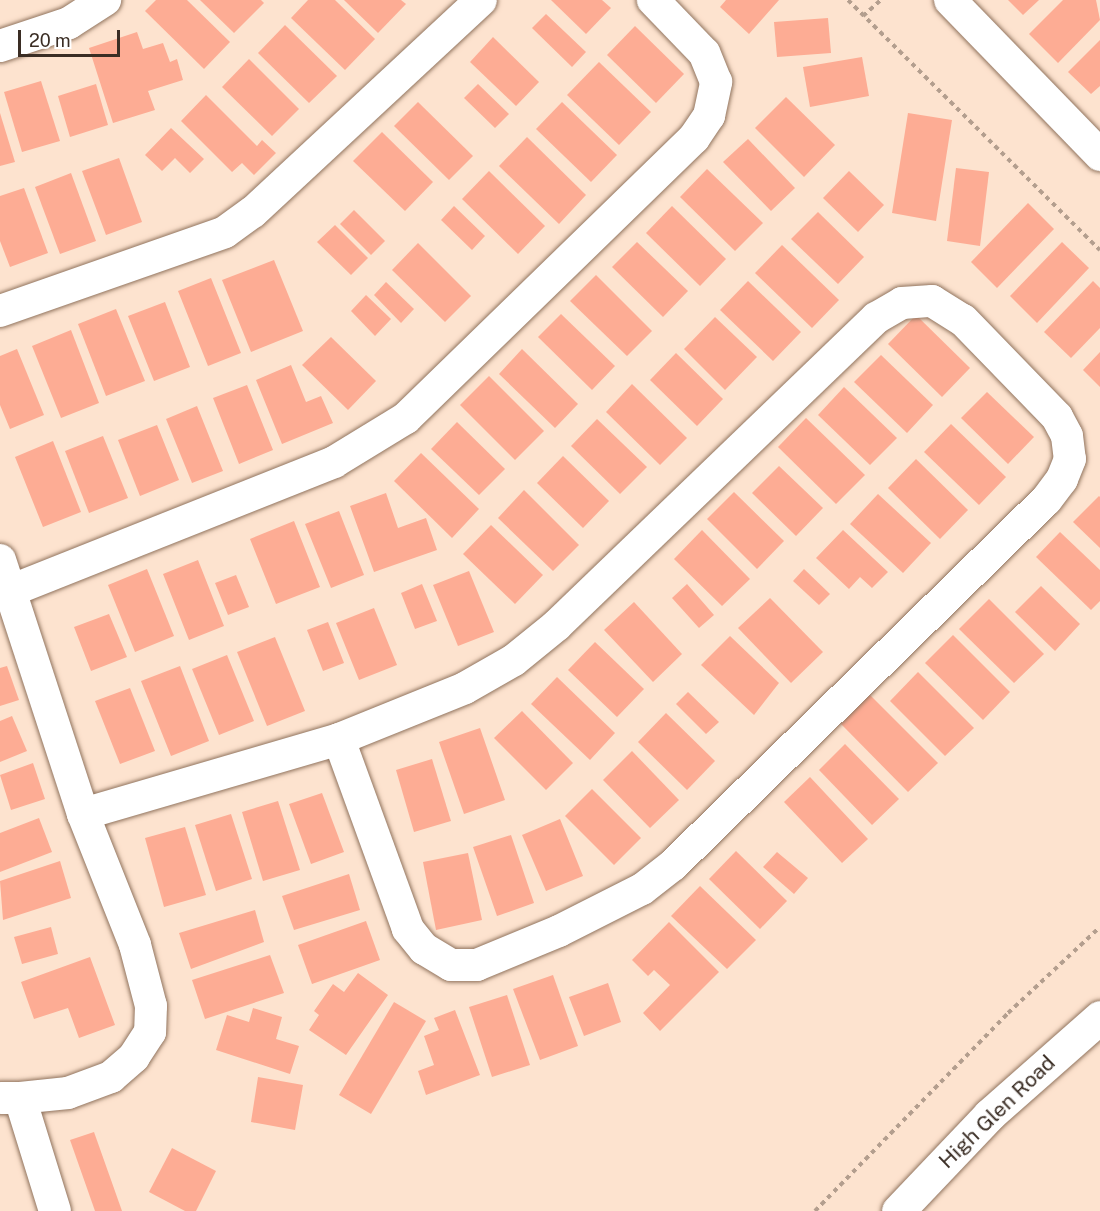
<!DOCTYPE html>
<html>
<head>
<meta charset="utf-8">
<style>
  body { margin:0 }
  #map { position:relative; width:1100px; height:1211px; overflow:hidden; background:#fde3cf; font-family:"Public Sans",sans-serif }
  div>[style] { position:absolute }
  .building>* { inset:0; background:#fdac94 }
  .path>* { height:4px; margin-top:-2px; transform-origin:0; background:repeating-linear-gradient(90deg,#b39e8e 0 4.5px,transparent 0 9px) }
  .roads { filter:drop-shadow(0 0 2px #91745e) drop-shadow(0 0 2px #91745e) }
  .minor>* { height:32px; margin:-16px; padding:0 16px; transform-origin:16px; border-radius:16px; background:#fff }
  .primary>* { height:33px; margin:-16.5px; padding:0 16.5px; transform-origin:16.5px; border-radius:16.5px; background:#fff }
  span { translate:-50% -50%; white-space:nowrap; text-align:center; line-height:1.15; -webkit-text-stroke:5px #fff; paint-order:stroke }
  .street-label { font-size:21px; color:#3a2d24 }
  .scale { position:absolute; left:18px; top:30px; width:102px; height:27px; box-sizing:border-box; border:3px solid #3a2d24; border-top:0; padding-left:8px; font-size:18px; line-height:21px; white-space:nowrap; color:#3a2d24; -webkit-text-stroke:4px #fff; paint-order:stroke }
</style>
</head>
<body>
<div id="map">
  <div class="building">
    <i style="clip-path:polygon(156px 0,187px 0,230px 42px,204px 69px,145px 11px)"></i>
    <i style="clip-path:polygon(200px 0,261px 0,264px 3px,234px 33px)"></i>
    <i style="clip-path:polygon(308px 0,335px 0,375px 39px,345px 70px,291px 18px)"></i>
    <i style="clip-path:polygon(344px 0,401px 0,406px 4px,378px 33px)"></i>
    <i style="clip-path:polygon(551px 0,602px 0,611px 8px,586px 34px)"></i>
    <i style="clip-path:polygon(726px 0,779px 0,749px 34px,720px 7px)"></i>
    <i style="clip-path:polygon(1008px 0,1039px 0,1023px 15px)"></i>
    <i style="clip-path:polygon(1063px 0,1096px 0,1100px 20px,1058px 63px,1029px 34px)"></i>
    <i style="clip-path:polygon(546px 14px,586px 52px,572px 67px,532px 28px)"></i>
    <i style="clip-path:polygon(828px 18px,831px 53px,777px 57px,774px 22px)"></i>
    <i style="clip-path:polygon(285px 25px,337px 76px,309px 103px,258px 53px)"></i>
    <i style="clip-path:polygon(635px 26px,684px 74px,656px 103px,607px 55px)"></i>
    <i style="clip-path:polygon(137px 32px,143px 49px,163px 43px,170px 62px,177px 59px,183px 80px,148px 91px,155px 110px,113px 123px,89px 48px)"></i>
    <i style="clip-path:polygon(493px 37px,539px 82px,516px 106px,470px 62px)"></i>
    <i style="clip-path:polygon(1100px 40px,1100px 86px,1091px 94px,1068px 72px)"></i>
    <i style="clip-path:polygon(862px 57px,869px 96px,810px 107px,803px 67px)"></i>
    <i style="clip-path:polygon(249px 59px,299px 109px,272px 136px,222px 87px)"></i>
    <i style="clip-path:polygon(599px 62px,651px 112px,619px 145px,567px 95px)"></i>
    <i style="clip-path:polygon(41px 81px,60px 141px,22px 152px,4px 92px)"></i>
    <i style="clip-path:polygon(96px 84px,108px 125px,70px 137px,58px 96px)"></i>
    <i style="clip-path:polygon(478px 84px,509px 114px,495px 128px,464px 98px)"></i>
    <i style="clip-path:polygon(206px 95px,257px 146px,262px 140px,276px 153px,254px 175px,242px 163px,232px 172px,181px 121px)"></i>
    <i style="clip-path:polygon(786px 97px,835px 145px,804px 177px,755px 128px)"></i>
    <i style="clip-path:polygon(418px 102px,473px 156px,449px 180px,394px 126px)"></i>
    <i style="clip-path:polygon(562px 102px,617px 155px,591px 182px,536px 129px)"></i>
    <i style="clip-path:polygon(0 113px,15px 162px,0 166px)"></i>
    <i style="clip-path:polygon(908px 113px,952px 120px,936px 221px,892px 213px)"></i>
    <i style="clip-path:polygon(171px 128px,204px 159px,190px 173px,175px 158px,162px 171px,145px 155px)"></i>
    <i style="clip-path:polygon(382px 132px,433px 182px,405px 211px,353px 161px)"></i>
    <i style="clip-path:polygon(527px 137px,586px 195px,559px 224px,499px 166px)"></i>
    <i style="clip-path:polygon(748px 139px,795px 188px,771px 211px,723px 162px)"></i>
    <i style="clip-path:polygon(119px 158px,142px 222px,106px 235px,82px 171px)"></i>
    <i style="clip-path:polygon(956px 168px,989px 172px,980px 246px,947px 241px)"></i>
    <i style="clip-path:polygon(707px 169px,763px 223px,735px 251px,680px 197px)"></i>
    <i style="clip-path:polygon(489px 171px,545px 226px,518px 254px,462px 199px)"></i>
    <i style="clip-path:polygon(849px 171px,884px 205px,858px 232px,823px 198px)"></i>
    <i style="clip-path:polygon(71px 173px,96px 241px,60px 254px,35px 187px)"></i>
    <i style="clip-path:polygon(24px 188px,48px 253px,10px 267px,0 241px,0 196px)"></i>
    <i style="clip-path:polygon(1028px 203px,1054px 229px,997px 288px,971px 262px)"></i>
    <i style="clip-path:polygon(454px 206px,485px 236px,472px 250px,441px 220px)"></i>
    <i style="clip-path:polygon(672px 206px,726px 259px,700px 286px,646px 233px)"></i>
    <i style="clip-path:polygon(354px 210px,385px 241px,371px 255px,340px 224px)"></i>
    <i style="clip-path:polygon(818px 212px,864px 257px,838px 284px,791px 239px)"></i>
    <i style="clip-path:polygon(335px 225px,368px 258px,351px 275px,317px 242px)"></i>
    <i style="clip-path:polygon(637px 242px,688px 291px,663px 317px,612px 267px)"></i>
    <i style="clip-path:polygon(1062px 242px,1089px 268px,1037px 323px,1010px 296px)"></i>
    <i style="clip-path:polygon(418px 243px,471px 296px,445px 322px,392px 270px)"></i>
    <i style="clip-path:polygon(782px 245px,839px 300px,812px 328px,755px 273px)"></i>
    <i style="clip-path:polygon(274px 260px,303px 331px,251px 352px,222px 280px)"></i>
    <i style="clip-path:polygon(596px 275px,652px 331px,627px 356px,570px 301px)"></i>
    <i style="clip-path:polygon(211px 278px,241px 353px,208px 366px,178px 291px)"></i>
    <i style="clip-path:polygon(748px 281px,801px 332px,773px 361px,720px 310px)"></i>
    <i style="clip-path:polygon(1093px 281px,1100px 288px,1100px 328px,1071px 358px,1044px 332px)"></i>
    <i style="clip-path:polygon(386px 282px,414px 309px,401px 323px,374px 295px)"></i>
    <i style="clip-path:polygon(366px 295px,391px 319px,375px 336px,351px 311px)"></i>
    <i style="clip-path:polygon(165px 302px,190px 367px,154px 381px,128px 316px)"></i>
    <i style="clip-path:polygon(116px 309px,145px 381px,106px 396px,78px 324px)"></i>
    <i style="clip-path:polygon(561px 314px,615px 366px,592px 390px,538px 337px)"></i>
    <i style="clip-path:polygon(916px 315px,970px 368px,942px 397px,888px 344px)"></i>
    <i style="clip-path:polygon(715px 317px,757px 357px,725px 390px,684px 349px)"></i>
    <i style="clip-path:polygon(71px 330px,99px 403px,61px 418px,32px 346px)"></i>
    <i style="clip-path:polygon(331px 337px,376px 381px,348px 410px,302px 365px)"></i>
    <i style="clip-path:polygon(17px 349px,44px 415px,10px 429px,0 405px,0 356px)"></i>
    <i style="clip-path:polygon(522px 349px,578px 404px,555px 428px,499px 374px)"></i>
    <i style="clip-path:polygon(1100px 352px,1100px 387px,1083px 370px)"></i>
    <i style="clip-path:polygon(676px 353px,723px 399px,697px 426px,650px 380px)"></i>
    <i style="clip-path:polygon(881px 355px,933px 405px,907px 433px,854px 382px)"></i>
    <i style="clip-path:polygon(291px 365px,306px 402px,321px 396px,333px 423px,282px 444px,256px 380px)"></i>
    <i style="clip-path:polygon(489px 376px,544px 431px,515px 460px,460px 405px)"></i>
    <i style="clip-path:polygon(632px 384px,687px 438px,660px 465px,606px 412px)"></i>
    <i style="clip-path:polygon(247px 385px,273px 450px,239px 464px,213px 398px)"></i>
    <i style="clip-path:polygon(844px 387px,897px 438px,870px 465px,818px 415px)"></i>
    <i style="clip-path:polygon(987px 392px,1034px 437px,1008px 464px,961px 418px)"></i>
    <i style="clip-path:polygon(197px 406px,223px 471px,192px 483px,166px 419px)"></i>
    <i style="clip-path:polygon(806px 418px,865px 475px,836px 504px,778px 447px)"></i>
    <i style="clip-path:polygon(597px 419px,647px 467px,620px 494px,571px 446px)"></i>
    <i style="clip-path:polygon(457px 422px,505px 469px,479px 495px,431px 449px)"></i>
    <i style="clip-path:polygon(951px 424px,1006px 477px,979px 505px,924px 452px)"></i>
    <i style="clip-path:polygon(157px 425px,179px 480px,140px 496px,118px 440px)"></i>
    <i style="clip-path:polygon(103px 436px,128px 498px,89px 513px,65px 451px)"></i>
    <i style="clip-path:polygon(53px 441px,81px 512px,43px 527px,15px 457px)"></i>
    <i style="clip-path:polygon(421px 453px,479px 509px,452px 538px,394px 481px)"></i>
    <i style="clip-path:polygon(563px 456px,609px 501px,583px 528px,537px 483px)"></i>
    <i style="clip-path:polygon(916px 459px,968px 510px,940px 539px,888px 488px)"></i>
    <i style="clip-path:polygon(779px 466px,823px 508px,796px 536px,752px 493px)"></i>
    <i style="clip-path:polygon(524px 490px,579px 545px,553px 571px,498px 518px)"></i>
    <i style="clip-path:polygon(734px 492px,784px 541px,757px 569px,707px 519px)"></i>
    <i style="clip-path:polygon(386px 493px,398px 528px,426px 518px,437px 550px,374px 572px,350px 506px)"></i>
    <i style="clip-path:polygon(878px 494px,931px 543px,903px 573px,850px 524px)"></i>
    <i style="clip-path:polygon(1099px 496px,1100px 497px,1100px 548px,1073px 522px)"></i>
    <i style="clip-path:polygon(339px 511px,364px 575px,331px 588px,305px 524px)"></i>
    <i style="clip-path:polygon(294px 521px,320px 587px,276px 604px,250px 539px)"></i>
    <i style="clip-path:polygon(491px 525px,543px 575px,515px 604px,463px 554px)"></i>
    <i style="clip-path:polygon(702px 530px,750px 579px,722px 606px,674px 559px)"></i>
    <i style="clip-path:polygon(843px 530px,888px 572px,872px 588px,860px 577px,849px 589px,816px 558px)"></i>
    <i style="clip-path:polygon(1060px 532px,1100px 570px,1100px 601px,1091px 610px,1036px 557px)"></i>
    <i style="clip-path:polygon(198px 560px,224px 626px,189px 640px,163px 574px)"></i>
    <i style="clip-path:polygon(147px 569px,174px 636px,135px 652px,108px 585px)"></i>
    <i style="clip-path:polygon(804px 569px,830px 594px,819px 605px,793px 581px)"></i>
    <i style="clip-path:polygon(469px 571px,494px 632px,458px 646px,433px 585px)"></i>
    <i style="clip-path:polygon(236px 575px,249px 607px,228px 615px,215px 583px)"></i>
    <i style="clip-path:polygon(422px 584px,437px 621px,415px 629px,401px 593px)"></i>
    <i style="clip-path:polygon(687px 584px,714px 615px,699px 628px,672px 598px)"></i>
    <i style="clip-path:polygon(1041px 586px,1080px 624px,1055px 651px,1015px 612px)"></i>
    <i style="clip-path:polygon(770px 598px,823px 652px,791px 683px,738px 628px)"></i>
    <i style="clip-path:polygon(989px 599px,1044px 654px,1014px 683px,959px 629px)"></i>
    <i style="clip-path:polygon(634px 602px,682px 654px,653px 682px,604px 630px)"></i>
    <i style="clip-path:polygon(374px 608px,397px 665px,359px 680px,336px 623px)"></i>
    <i style="clip-path:polygon(109px 614px,127px 657px,91px 671px,74px 627px)"></i>
    <i style="clip-path:polygon(328px 622px,344px 663px,323px 671px,307px 630px)"></i>
    <i style="clip-path:polygon(953px 635px,1010px 692px,983px 720px,925px 663px)"></i>
    <i style="clip-path:polygon(730px 636px,779px 683px,754px 715px,701px 665px)"></i>
    <i style="clip-path:polygon(275px 637px,305px 711px,267px 726px,237px 652px)"></i>
    <i style="clip-path:polygon(595px 642px,644px 689px,617px 717px,568px 670px)"></i>
    <i style="clip-path:polygon(227px 655px,254px 721px,219px 735px,192px 669px)"></i>
    <i style="clip-path:polygon(7px 666px,19px 700px,0 706px,0 668px)"></i>
    <i style="clip-path:polygon(180px 666px,209px 741px,171px 756px,141px 681px)"></i>
    <i style="clip-path:polygon(918px 672px,974px 728px,945px 756px,890px 701px)"></i>
    <i style="clip-path:polygon(557px 677px,615px 733px,590px 760px,531px 704px)"></i>
    <i style="clip-path:polygon(130px 688px,155px 751px,120px 764px,95px 701px)"></i>
    <i style="clip-path:polygon(688px 692px,719px 722px,706px 734px,676px 704px)"></i>
    <i style="clip-path:polygon(870px 695px,938px 763px,908px 792px,841px 724px)"></i>
    <i style="clip-path:polygon(522px 711px,573px 763px,546px 790px,494px 738px)"></i>
    <i style="clip-path:polygon(666px 713px,715px 761px,687px 790px,638px 742px)"></i>
    <i style="clip-path:polygon(12px 716px,27px 751px,0 762px,0 721px)"></i>
    <i style="clip-path:polygon(480px 728px,505px 800px,464px 814px,439px 742px)"></i>
    <i style="clip-path:polygon(845px 744px,899px 799px,872px 825px,819px 770px)"></i>
    <i style="clip-path:polygon(632px 751px,679px 800px,650px 828px,603px 780px)"></i>
    <i style="clip-path:polygon(432px 759px,451px 821px,414px 832px,396px 770px)"></i>
    <i style="clip-path:polygon(33px 763px,45px 799px,11px 810px,0 775px)"></i>
    <i style="clip-path:polygon(810px 777px,868px 839px,842px 863px,784px 802px)"></i>
    <i style="clip-path:polygon(592px 789px,641px 838px,614px 865px,565px 816px)"></i>
    <i style="clip-path:polygon(322px 793px,344px 852px,311px 864px,289px 804px)"></i>
    <i style="clip-path:polygon(278px 801px,300px 870px,263px 881px,242px 812px)"></i>
    <i style="clip-path:polygon(231px 814px,252px 879px,216px 891px,195px 825px)"></i>
    <i style="clip-path:polygon(39px 818px,52px 852px,0 872px,0 833px)"></i>
    <i style="clip-path:polygon(560px 819px,583px 876px,546px 891px,522px 835px)"></i>
    <i style="clip-path:polygon(185px 827px,206px 895px,164px 907px,145px 838px)"></i>
    <i style="clip-path:polygon(511px 835px,534px 903px,497px 916px,473px 847px)"></i>
    <i style="clip-path:polygon(736px 851px,787px 901px,760px 929px,709px 879px)"></i>
    <i style="clip-path:polygon(777px 852px,808px 878px,794px 894px,763px 867px)"></i>
    <i style="clip-path:polygon(468px 853px,482px 920px,436px 930px,423px 862px)"></i>
    <i style="clip-path:polygon(60px 861px,71px 898px,3px 920px,0 881px)"></i>
    <i style="clip-path:polygon(349px 874px,360px 910px,294px 930px,282px 896px)"></i>
    <i style="clip-path:polygon(700px 886px,756px 940px,727px 969px,671px 916px)"></i>
    <i style="clip-path:polygon(255px 910px,264px 942px,191px 969px,179px 933px)"></i>
    <i style="clip-path:polygon(366px 921px,380px 960px,312px 984px,298px 945px)"></i>
    <i style="clip-path:polygon(669px 922px,719px 972px,660px 1031px,643px 1013px,670px 985px,654px 970px,648px 976px,632px 960px)"></i>
    <i style="clip-path:polygon(51px 927px,58px 954px,22px 964px,14px 937px)"></i>
    <i style="clip-path:polygon(270px 955px,284px 993px,205px 1019px,192px 980px)"></i>
    <i style="clip-path:polygon(90px 957px,115px 1025px,79px 1038px,68px 1008px,34px 1019px,21px 982px)"></i>
    <i style="clip-path:polygon(358px 973px,388px 995px,346px 1055px,309px 1030px,319px 1015px,314px 1011px,333px 984px,344px 992px)"></i>
    <i style="clip-path:polygon(553px 975px,578px 1046px,540px 1060px,513px 989px)"></i>
    <i style="clip-path:polygon(608px 983px,621px 1022px,584px 1036px,569px 997px)"></i>
    <i style="clip-path:polygon(507px 995px,530px 1065px,492px 1077px,469px 1007px)"></i>
    <i style="clip-path:polygon(394px 1002px,426px 1021px,371px 1114px,339px 1095px)"></i>
    <i style="clip-path:polygon(253px 1008px,282px 1017px,276px 1039px,299px 1046px,290px 1074px,216px 1050px,227px 1015px,249px 1022px)"></i>
    <i style="clip-path:polygon(455px 1010px,480px 1075px,426px 1095px,418px 1071px,434px 1065px,424px 1036px,439px 1030px,434px 1018px)"></i>
    <i style="clip-path:polygon(258px 1077px,303px 1085px,295px 1130px,251px 1122px)"></i>
    <i style="clip-path:polygon(94px 1132px,122px 1211px,95px 1211px,70px 1140px)"></i>
    <i style="clip-path:polygon(172px 1148px,216px 1171px,196px 1211px,185px 1211px,149px 1192px)"></i>
  </div>
  <div class="path">
    <i style="left:848px;top:0;width:355px;rotate:44.8deg"></i>
    <i style="left:863px;top:16px;width:24px;rotate:-42deg"></i>
    <i style="left:815px;top:1211px;width:277px;rotate:-45.7deg"></i>
    <i style="left:1008px;top:1013px;width:126px;rotate:-43.1deg"></i>
  </div>
  <div class="roads">
    <div class="minor">
      <i style="left:950px;top:0;width:216px;rotate:45.9deg"></i>
      <i style="left:0;top:46px;width:73px;rotate:-18.4deg"></i>
      <i style="left:69px;top:23px;width:43px;rotate:-32.6deg"></i>
      <i style="left:0;top:311px;width:238px;rotate:-19.3deg"></i>
      <i style="left:225px;top:232px;width:34px;rotate:-36deg"></i>
      <i style="left:253px;top:212px;width:311px;rotate:-42.9deg"></i>
      <i style="left:0;top:560px;width:267px;rotate:71.9deg"></i>
      <i style="left:83px;top:814px;width:141px;rotate:68.3deg"></i>
      <i style="left:135px;top:945px;width:63px;rotate:75.3deg"></i>
      <i style="left:151px;top:1006px;width:26px;rotate:92deg"></i>
      <i style="left:150px;top:1032px;width:30px;rotate:123deg"></i>
      <i style="left:134px;top:1057px;width:30px;rotate:139deg"></i>
      <i style="left:111px;top:1077px;width:46px;rotate:159.6deg"></i>
      <i style="left:68px;top:1093px;width:48px;rotate:174.1deg"></i>
      <i style="left:10px;top:591px;width:349px;rotate:-21.7deg"></i>
      <i style="left:334px;top:462px;width:84px;rotate:-31.4deg"></i>
      <i style="left:406px;top:418px;width:402px;rotate:-44.2deg"></i>
      <i style="left:694px;top:138px;width:27px;rotate:-56deg"></i>
      <i style="left:709px;top:116px;width:35px;rotate:-78deg"></i>
      <i style="left:716px;top:82px;width:31px;rotate:-112deg"></i>
      <i style="left:704px;top:53px;width:74px;rotate:-133.9deg"></i>
      <i style="left:83px;top:814px;width:267px;rotate:-16.3deg"></i>
      <i style="left:339px;top:739px;width:136px;rotate:-22deg"></i>
      <i style="left:465px;top:688px;width:56px;rotate:-29.7deg"></i>
      <i style="left:514px;top:660px;width:55px;rotate:-39.1deg"></i>
      <i style="left:557px;top:625px;width:443px;rotate:-43.9deg"></i>
      <i style="left:876px;top:318px;width:30px;rotate:-30deg"></i>
      <i style="left:902px;top:303px;width:30px;rotate:-4deg"></i>
      <i style="left:932px;top:301px;width:36px;rotate:32deg"></i>
      <i style="left:963px;top:320px;width:135px;rotate:45.9deg"></i>
      <i style="left:1057px;top:417px;width:21px;rotate:62deg"></i>
      <i style="left:1067px;top:436px;width:23px;rotate:83deg"></i>
      <i style="left:1070px;top:459px;width:22px;rotate:112deg"></i>
      <i style="left:1062px;top:479px;width:26px;rotate:127deg"></i>
      <i style="left:1046px;top:500px;width:522px;rotate:135.62deg"></i>
      <i style="left:673px;top:865px;width:39px;rotate:142deg"></i>
      <i style="left:642px;top:889px;width:93px;rotate:153.2deg"></i>
      <i style="left:559px;top:931px;width:89px;rotate:157.5deg"></i>
      <i style="left:477px;top:965px;width:26px;rotate:180deg"></i>
      <i style="left:451px;top:965px;width:31px;rotate:-149deg"></i>
      <i style="left:424px;top:949px;width:26px;rotate:-129deg"></i>
      <i style="left:408px;top:929px;width:202px;rotate:-110deg"></i>
      <i style="left:1px;top:1098px;width:19px"></i>
      <i style="left:20px;top:1098px;width:118px;rotate:72.8deg"></i>
    </div>
    <div class="primary">
      <i style="left:898px;top:1211px;width:132px;rotate:-46.5deg"></i>
      <i style="left:989px;top:1115px;width:148px;rotate:-41.4deg"></i>
    </div>
  </div>
  <div class="street-label">
    <span style="left:997px;top:1112px;rotate:-44deg">High Glen Road</span>
  </div>
  <div class="scale">20 m</div>
</div>
</body>
</html>
